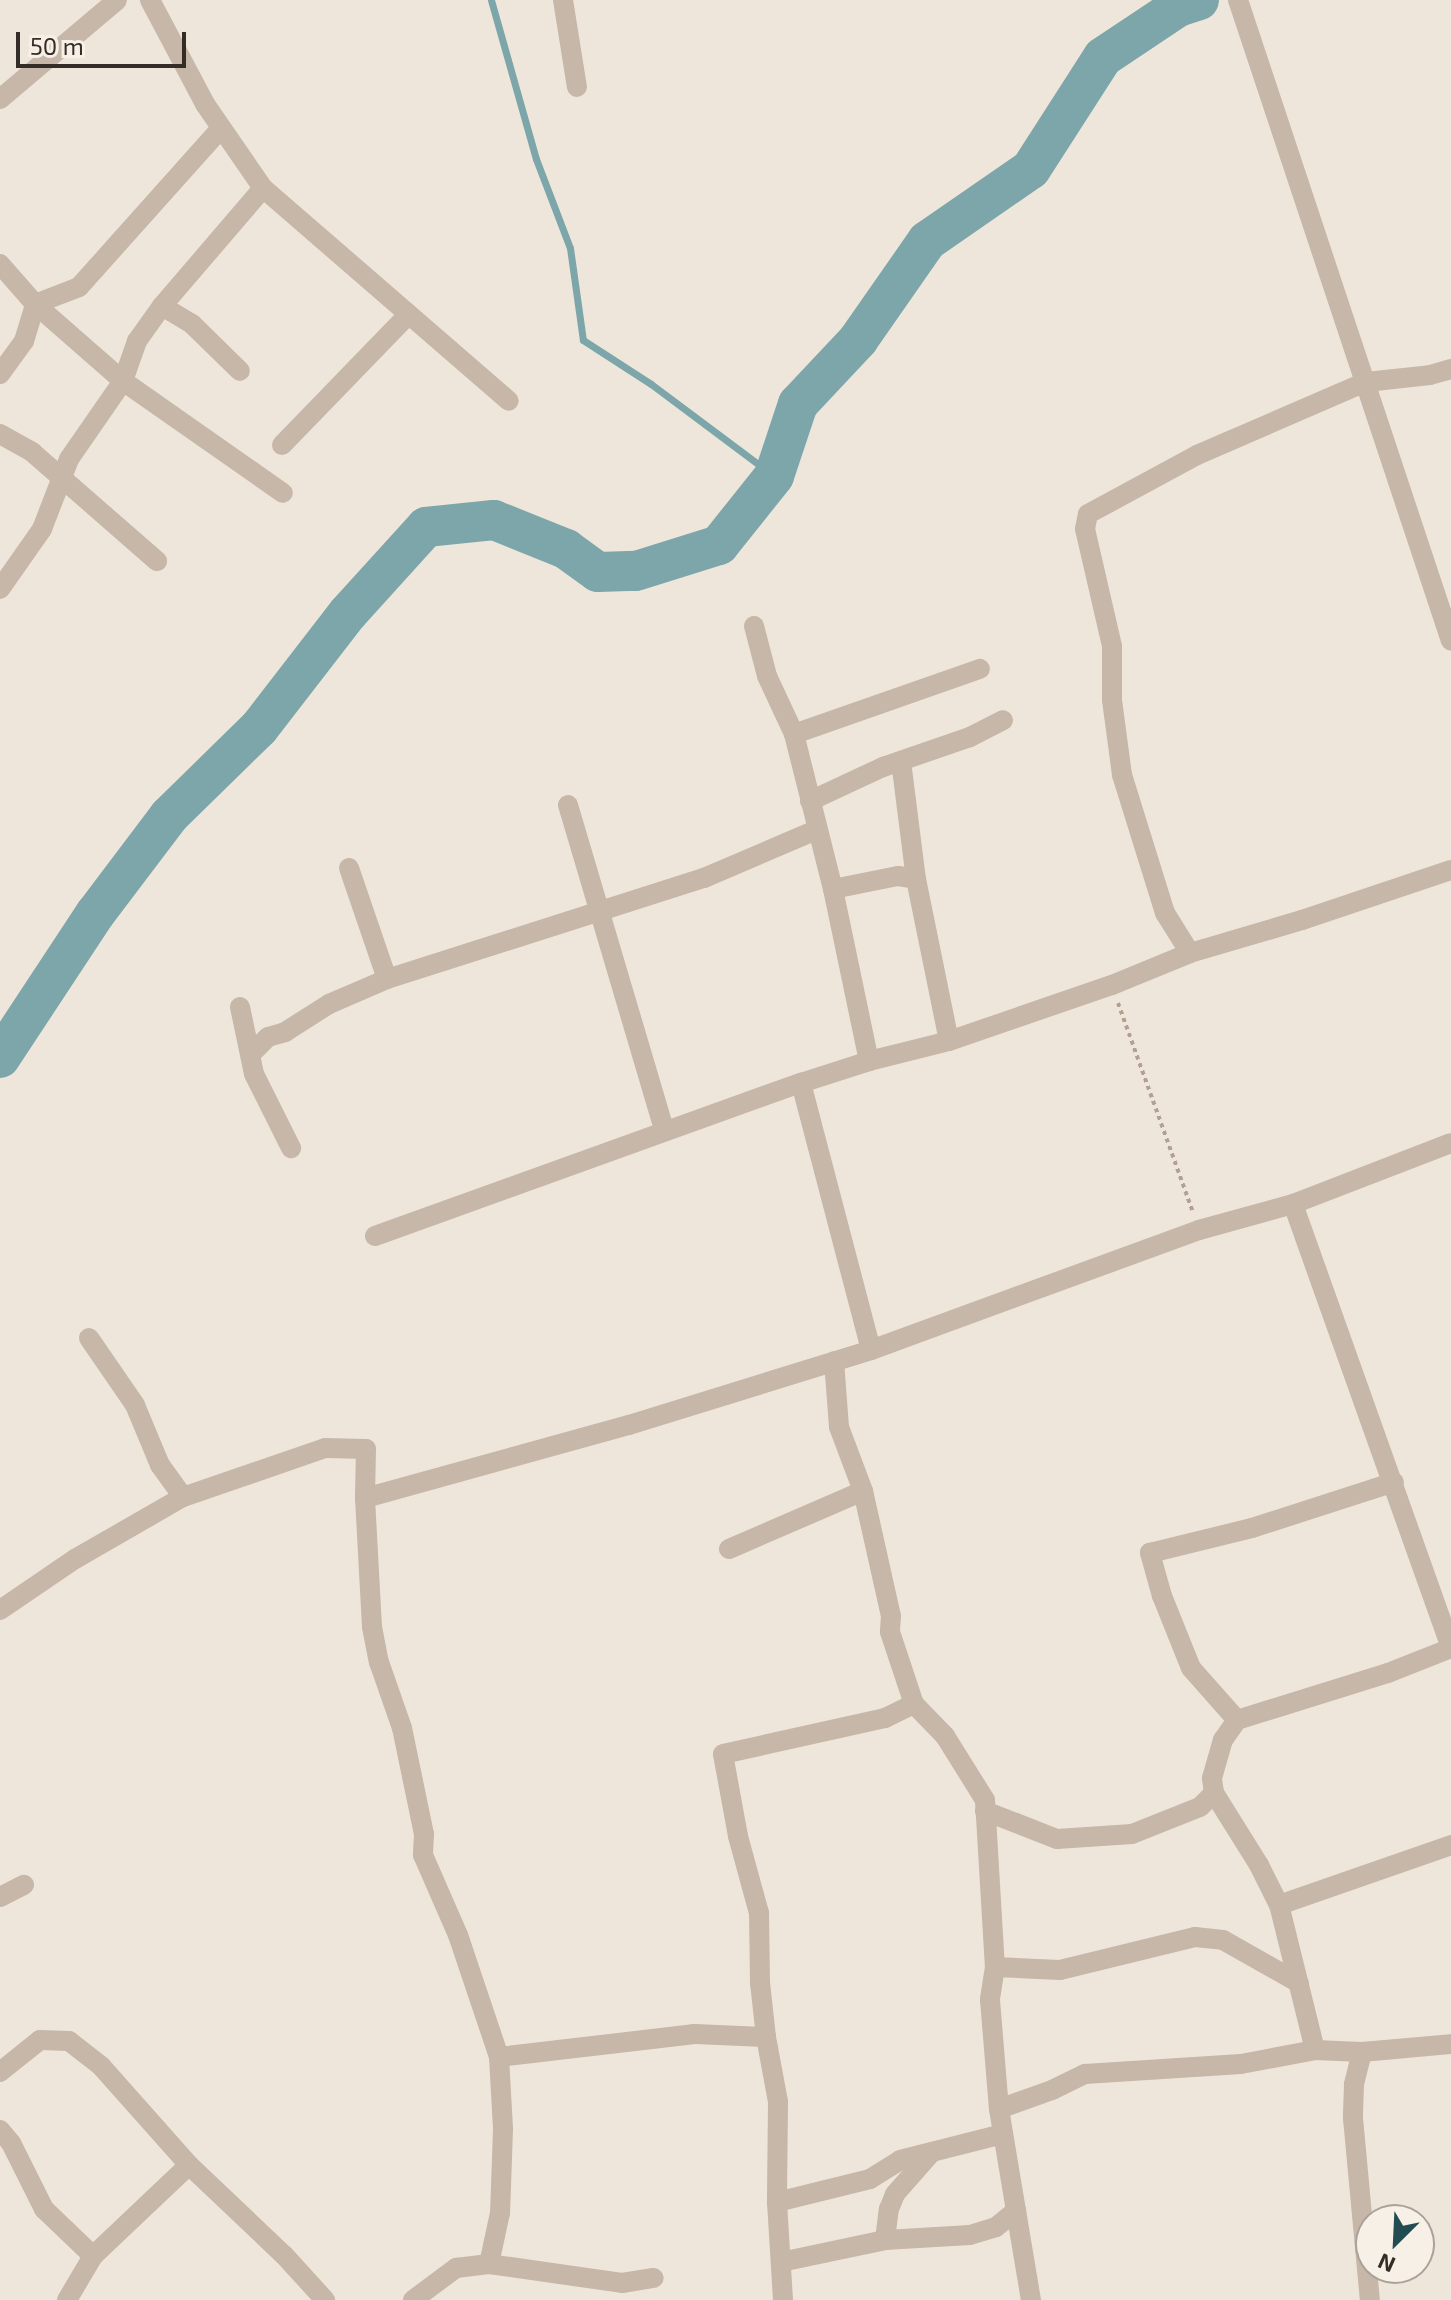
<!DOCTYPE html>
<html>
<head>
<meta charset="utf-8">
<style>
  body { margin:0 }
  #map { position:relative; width:1451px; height:2300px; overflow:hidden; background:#efe6db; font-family:"Exo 2",sans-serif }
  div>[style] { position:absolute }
  .stream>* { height:7px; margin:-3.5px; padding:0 3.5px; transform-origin:3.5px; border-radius:3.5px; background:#7ca6aa }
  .river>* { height:40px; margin:-20px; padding:0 20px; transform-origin:20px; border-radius:20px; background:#7ca6aa }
  .path>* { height:4px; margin-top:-2px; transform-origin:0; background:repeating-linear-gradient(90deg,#b2a192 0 4px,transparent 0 8px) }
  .street>* { height:20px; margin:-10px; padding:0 10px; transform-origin:10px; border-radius:10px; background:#c6b7a8 }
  span { translate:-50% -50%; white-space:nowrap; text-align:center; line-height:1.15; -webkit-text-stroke:7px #f7f0e7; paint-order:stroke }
  .north { position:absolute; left:1355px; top:2204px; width:80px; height:80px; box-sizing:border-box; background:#f7f0e7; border:2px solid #a9a29a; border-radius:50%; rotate:204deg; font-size:22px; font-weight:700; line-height:32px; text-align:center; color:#332c27 }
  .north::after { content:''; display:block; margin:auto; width:28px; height:36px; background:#214c51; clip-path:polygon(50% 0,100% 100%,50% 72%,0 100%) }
  .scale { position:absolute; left:16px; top:32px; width:170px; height:36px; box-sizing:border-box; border:4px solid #332c27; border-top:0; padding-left:10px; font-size:24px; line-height:28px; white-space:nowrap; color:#332c27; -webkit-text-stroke:6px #f7f0e7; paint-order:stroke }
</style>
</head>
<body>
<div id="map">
  <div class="stream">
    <i style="left:491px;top:0;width:165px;rotate:74.2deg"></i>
    <i style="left:536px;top:159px;width:95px;rotate:69.1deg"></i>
    <i style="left:570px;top:248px;width:93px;rotate:82deg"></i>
    <i style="left:583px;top:340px;width:81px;rotate:32.9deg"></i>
    <i style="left:651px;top:384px;width:154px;rotate:36.8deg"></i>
  </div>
  <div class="river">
    <i style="left:0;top:1058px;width:173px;rotate:-56.6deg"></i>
    <i style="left:95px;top:914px;width:123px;rotate:-52.9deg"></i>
    <i style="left:169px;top:816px;width:126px;rotate:-44.4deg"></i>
    <i style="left:259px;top:728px;width:145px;rotate:-52.3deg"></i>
    <i style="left:348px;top:613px;width:116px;rotate:-47.8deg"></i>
    <i style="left:426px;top:527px;width:68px;rotate:-5.9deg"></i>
    <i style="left:494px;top:520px;width:78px;rotate:21.9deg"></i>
    <i style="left:566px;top:549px;width:39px;rotate:36deg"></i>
    <i style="left:598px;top:572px;width:38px;rotate:-2deg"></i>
    <i style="left:636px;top:571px;width:87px;rotate:-17.4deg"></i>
    <i style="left:719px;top:545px;width:88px;rotate:-51.4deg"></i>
    <i style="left:774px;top:476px;width:76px;rotate:-71.6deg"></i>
    <i style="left:798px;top:404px;width:88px;rotate:-46.8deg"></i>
    <i style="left:858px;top:340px;width:121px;rotate:-55.1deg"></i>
    <i style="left:927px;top:241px;width:126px;rotate:-34.7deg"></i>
    <i style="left:1031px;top:169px;width:133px;rotate:-57.3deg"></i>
    <i style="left:1103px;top:57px;width:90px;rotate:-33.7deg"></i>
    <i style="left:1178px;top:7px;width:22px;rotate:-18deg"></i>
  </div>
  <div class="path">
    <i style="left:1118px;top:1003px;width:223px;rotate:70.3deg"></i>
  </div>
  <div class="street">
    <i style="left:150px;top:0;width:118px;rotate:62.1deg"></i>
    <i style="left:205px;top:104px;width:102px;rotate:55.4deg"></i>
    <i style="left:263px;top:188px;width:325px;rotate:40.9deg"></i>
    <i style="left:563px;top:0;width:88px;rotate:80.9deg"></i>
    <i style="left:1238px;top:0;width:675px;rotate:71.62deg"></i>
    <i style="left:0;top:99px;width:153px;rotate:-40.2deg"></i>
    <i style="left:0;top:264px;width:53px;rotate:48.8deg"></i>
    <i style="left:35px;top:304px;width:117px;rotate:41.2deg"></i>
    <i style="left:123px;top:381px;width:195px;rotate:35deg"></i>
    <i style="left:162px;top:306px;width:35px;rotate:31deg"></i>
    <i style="left:192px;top:324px;width:67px;rotate:44.4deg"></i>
    <i style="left:0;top:374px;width:41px;rotate:-54deg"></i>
    <i style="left:24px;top:341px;width:39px;rotate:-73deg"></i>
    <i style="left:35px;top:304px;width:47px;rotate:-21.1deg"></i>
    <i style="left:79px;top:287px;width:213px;rotate:-48.2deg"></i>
    <i style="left:0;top:434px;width:37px;rotate:29deg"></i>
    <i style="left:32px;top:452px;width:166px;rotate:41.1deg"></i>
    <i style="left:282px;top:445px;width:182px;rotate:-45.9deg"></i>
    <i style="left:0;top:589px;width:73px;rotate:-55deg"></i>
    <i style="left:42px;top:529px;width:75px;rotate:-68.9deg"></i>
    <i style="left:69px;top:459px;width:95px;rotate:-55.3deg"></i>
    <i style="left:123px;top:381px;width:42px;rotate:-70.7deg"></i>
    <i style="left:137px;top:341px;width:43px;rotate:-54.5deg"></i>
    <i style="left:162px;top:306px;width:155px;rotate:-49.4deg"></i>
    <i style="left:754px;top:626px;width:52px;rotate:75.4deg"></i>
    <i style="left:767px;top:676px;width:64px;rotate:65deg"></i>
    <i style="left:794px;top:734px;width:160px;rotate:75.9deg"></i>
    <i style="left:833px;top:889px;width:176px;rotate:78.2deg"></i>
    <i style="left:794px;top:734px;width:197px;rotate:-19.3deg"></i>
    <i style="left:901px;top:761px;width:119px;rotate:82.8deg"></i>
    <i style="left:916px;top:879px;width:165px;rotate:78.5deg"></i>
    <i style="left:810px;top:801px;width:81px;rotate:-25deg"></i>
    <i style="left:883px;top:767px;width:92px;rotate:-19deg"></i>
    <i style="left:970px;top:737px;width:37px;rotate:-27deg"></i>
    <i style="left:568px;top:805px;width:339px;rotate:73.5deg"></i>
    <i style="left:349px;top:868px;width:117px;rotate:71.1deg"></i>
    <i style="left:833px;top:889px;width:66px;rotate:-11.3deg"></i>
    <i style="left:898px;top:876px;width:18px;rotate:9deg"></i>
    <i style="left:1190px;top:953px;width:47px;rotate:-122deg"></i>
    <i style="left:1165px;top:913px;width:145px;rotate:-107.3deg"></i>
    <i style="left:1122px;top:775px;width:76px;rotate:-97.6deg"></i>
    <i style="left:1112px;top:700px;width:54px;rotate:-90deg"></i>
    <i style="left:1112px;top:646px;width:120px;rotate:-103deg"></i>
    <i style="left:1085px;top:529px;width:15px;rotate:-79deg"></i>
    <i style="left:1088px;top:514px;width:124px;rotate:-28.4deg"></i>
    <i style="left:1197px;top:455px;width:184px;rotate:-23.4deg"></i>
    <i style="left:1366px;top:382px;width:64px;rotate:-6.2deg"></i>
    <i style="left:1430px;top:375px;width:22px;rotate:-16deg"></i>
    <i style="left:240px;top:1007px;width:68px;rotate:78.2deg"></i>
    <i style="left:254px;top:1074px;width:83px;rotate:63.4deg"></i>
    <i style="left:251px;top:1054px;width:24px;rotate:-45deg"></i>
    <i style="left:268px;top:1037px;width:18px;rotate:-16deg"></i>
    <i style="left:285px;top:1032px;width:52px;rotate:-32.5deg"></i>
    <i style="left:329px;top:1004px;width:63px;rotate:-23.3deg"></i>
    <i style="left:387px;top:979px;width:333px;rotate:-17.7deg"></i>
    <i style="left:704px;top:878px;width:122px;rotate:-23.2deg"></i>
    <i style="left:801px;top:1083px;width:276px;rotate:75.3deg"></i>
    <i style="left:1293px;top:1204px;width:471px;rotate:70.4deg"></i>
    <i style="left:375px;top:1236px;width:453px;rotate:-19.8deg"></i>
    <i style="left:801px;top:1083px;width:71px;rotate:-17.9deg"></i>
    <i style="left:869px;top:1061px;width:82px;rotate:-14deg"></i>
    <i style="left:949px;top:1041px;width:172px;rotate:-19deg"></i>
    <i style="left:1112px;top:985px;width:84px;rotate:-22.3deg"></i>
    <i style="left:1190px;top:953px;width:117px;rotate:-16.4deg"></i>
    <i style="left:1302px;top:920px;width:157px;rotate:-18.6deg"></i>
    <i style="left:89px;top:1338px;width:81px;rotate:55.5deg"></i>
    <i style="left:135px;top:1405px;width:65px;rotate:67.4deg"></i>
    <i style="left:160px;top:1465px;width:39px;rotate:54deg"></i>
    <i style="left:863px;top:1491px;width:128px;rotate:77.4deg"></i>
    <i style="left:891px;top:1616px;width:16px;rotate:94deg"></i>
    <i style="left:890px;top:1632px;width:76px;rotate:71.6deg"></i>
    <i style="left:914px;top:1704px;width:45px;rotate:45.9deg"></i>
    <i style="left:945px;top:1736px;width:75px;rotate:58deg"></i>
    <i style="left:985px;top:1800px;width:167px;rotate:86.6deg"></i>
    <i style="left:995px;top:1967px;width:33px;rotate:99deg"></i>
    <i style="left:990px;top:2000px;width:109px;rotate:85.3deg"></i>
    <i style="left:999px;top:2109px;width:194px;rotate:80.5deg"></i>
    <i style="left:365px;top:1498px;width:129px;rotate:86.9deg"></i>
    <i style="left:372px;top:1627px;width:36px;rotate:79deg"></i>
    <i style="left:379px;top:1662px;width:70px;rotate:70.8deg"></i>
    <i style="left:402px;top:1728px;width:108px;rotate:78.3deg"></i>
    <i style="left:424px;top:1834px;width:21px;rotate:93deg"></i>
    <i style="left:423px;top:1855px;width:87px;rotate:66.4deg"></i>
    <i style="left:458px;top:1935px;width:129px;rotate:71.4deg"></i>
    <i style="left:499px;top:2057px;width:72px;rotate:86.8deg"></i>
    <i style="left:503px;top:2129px;width:84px;rotate:92deg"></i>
    <i style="left:500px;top:2213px;width:52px;rotate:102.2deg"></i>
    <i style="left:729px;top:1549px;width:146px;rotate:-23.4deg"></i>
    <i style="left:863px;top:1491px;width:68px;rotate:-110.6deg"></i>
    <i style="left:839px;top:1427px;width:66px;rotate:-94.3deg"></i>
    <i style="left:0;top:1610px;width:91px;rotate:-34.2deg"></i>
    <i style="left:75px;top:1559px;width:125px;rotate:-29.9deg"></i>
    <i style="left:183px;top:1497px;width:150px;rotate:-19deg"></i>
    <i style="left:325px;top:1448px;width:41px;rotate:1.4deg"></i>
    <i style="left:366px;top:1449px;width:49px;rotate:91.2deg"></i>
    <i style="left:365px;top:1498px;width:274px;rotate:-15.5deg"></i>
    <i style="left:629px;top:1425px;width:253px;rotate:-17.2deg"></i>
    <i style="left:871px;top:1350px;width:349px;rotate:-20.1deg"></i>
    <i style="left:1199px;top:1230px;width:98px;rotate:-15.5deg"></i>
    <i style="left:1293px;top:1204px;width:169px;rotate:-21.1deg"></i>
    <i style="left:1237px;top:1720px;width:69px;rotate:-131.5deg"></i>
    <i style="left:1191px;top:1668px;width:78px;rotate:-111.9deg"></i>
    <i style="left:1162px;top:1596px;width:45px;rotate:-105.6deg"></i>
    <i style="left:1150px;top:1553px;width:105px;rotate:-13.8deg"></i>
    <i style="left:1252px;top:1528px;width:149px;rotate:-17.9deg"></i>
    <i style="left:985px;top:1811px;width:77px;rotate:21.3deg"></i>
    <i style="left:1057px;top:1839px;width:75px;rotate:-3.8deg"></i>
    <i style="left:1132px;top:1834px;width:73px;rotate:-21.7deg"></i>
    <i style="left:1200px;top:1807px;width:20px;rotate:-45deg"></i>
    <i style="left:0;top:1897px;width:27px;rotate:-27deg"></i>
    <i style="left:1279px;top:1905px;width:182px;rotate:-19.2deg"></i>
    <i style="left:995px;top:1967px;width:65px;rotate:2.6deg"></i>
    <i style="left:1060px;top:1970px;width:139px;rotate:-13.7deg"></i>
    <i style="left:1195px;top:1937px;width:28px;rotate:6deg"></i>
    <i style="left:1223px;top:1940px;width:87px;rotate:29.5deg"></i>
    <i style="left:766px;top:2037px;width:54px;rotate:-96.3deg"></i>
    <i style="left:760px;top:1983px;width:70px;rotate:-90.8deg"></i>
    <i style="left:759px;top:1913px;width:80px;rotate:-105.3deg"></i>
    <i style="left:738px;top:1836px;width:83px;rotate:-100.4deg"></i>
    <i style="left:723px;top:1754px;width:166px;rotate:-12.5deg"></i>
    <i style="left:885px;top:1718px;width:32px;rotate:-26deg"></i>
    <i style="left:1315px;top:2050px;width:149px;rotate:-103.9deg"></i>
    <i style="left:1279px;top:1905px;width:45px;rotate:-116.6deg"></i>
    <i style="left:1259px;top:1865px;width:85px;rotate:-122deg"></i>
    <i style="left:1214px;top:1793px;width:15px;rotate:-98deg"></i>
    <i style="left:1212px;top:1778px;width:40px;rotate:-74deg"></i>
    <i style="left:1223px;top:1740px;width:24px;rotate:-55deg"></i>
    <i style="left:1237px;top:1720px;width:158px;rotate:-17.3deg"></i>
    <i style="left:1388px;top:1673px;width:68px;rotate:-21.6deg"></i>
    <i style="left:1362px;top:2052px;width:34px;rotate:104deg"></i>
    <i style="left:1354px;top:2085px;width:33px;rotate:92deg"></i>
    <i style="left:1353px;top:2118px;width:183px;rotate:84.7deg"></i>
    <i style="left:499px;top:2057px;width:197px;rotate:-6.7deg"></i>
    <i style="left:695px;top:2034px;width:71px;rotate:2.4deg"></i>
    <i style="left:766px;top:2037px;width:66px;rotate:79.5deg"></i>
    <i style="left:778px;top:2102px;width:100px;rotate:90.6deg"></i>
    <i style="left:777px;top:2202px;width:98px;rotate:86.5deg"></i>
    <i style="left:0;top:2072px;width:51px;rotate:-38.7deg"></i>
    <i style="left:40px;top:2040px;width:29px;rotate:2deg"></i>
    <i style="left:69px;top:2041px;width:41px;rotate:38deg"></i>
    <i style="left:101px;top:2066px;width:132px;rotate:48.4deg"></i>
    <i style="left:189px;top:2165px;width:131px;rotate:43.5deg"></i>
    <i style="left:284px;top:2255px;width:61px;rotate:47.7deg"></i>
    <i style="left:999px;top:2109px;width:56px;rotate:-19.7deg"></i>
    <i style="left:1052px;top:2090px;width:37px;rotate:-26deg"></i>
    <i style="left:1085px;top:2074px;width:156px;rotate:-3.7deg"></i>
    <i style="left:1241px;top:2064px;width:75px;rotate:-10.7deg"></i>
    <i style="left:1315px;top:2050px;width:47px;rotate:2.4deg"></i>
    <i style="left:1362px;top:2052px;width:89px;rotate:-5.1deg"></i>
    <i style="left:0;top:2130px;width:17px;rotate:50deg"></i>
    <i style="left:11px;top:2143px;width:74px;rotate:63.4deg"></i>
    <i style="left:44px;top:2209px;width:68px;rotate:43.8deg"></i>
    <i style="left:777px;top:2202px;width:96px;rotate:-13.9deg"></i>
    <i style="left:870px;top:2179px;width:36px;rotate:-32deg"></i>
    <i style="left:900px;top:2160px;width:106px;rotate:-14.2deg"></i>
    <i style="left:885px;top:2240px;width:31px;rotate:-83deg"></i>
    <i style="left:889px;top:2209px;width:16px;rotate:-68deg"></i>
    <i style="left:895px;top:2194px;width:56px;rotate:-48.6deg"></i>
    <i style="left:781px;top:2262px;width:106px;rotate:-11.9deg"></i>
    <i style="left:885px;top:2240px;width:85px;rotate:-3.4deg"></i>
    <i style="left:970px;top:2235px;width:27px;rotate:-17deg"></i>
    <i style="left:996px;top:2227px;width:26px;rotate:-39deg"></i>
    <i style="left:67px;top:2300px;width:51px;rotate:-59.4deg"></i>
    <i style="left:93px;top:2256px;width:132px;rotate:-43.5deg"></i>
    <i style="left:413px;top:2300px;width:54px;rotate:-36.7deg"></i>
    <i style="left:456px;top:2268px;width:33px;rotate:-7deg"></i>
    <i style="left:489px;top:2264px;width:134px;rotate:8.1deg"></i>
    <i style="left:622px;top:2283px;width:32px;rotate:-9deg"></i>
  </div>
  <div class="north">N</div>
  <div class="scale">50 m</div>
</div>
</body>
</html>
